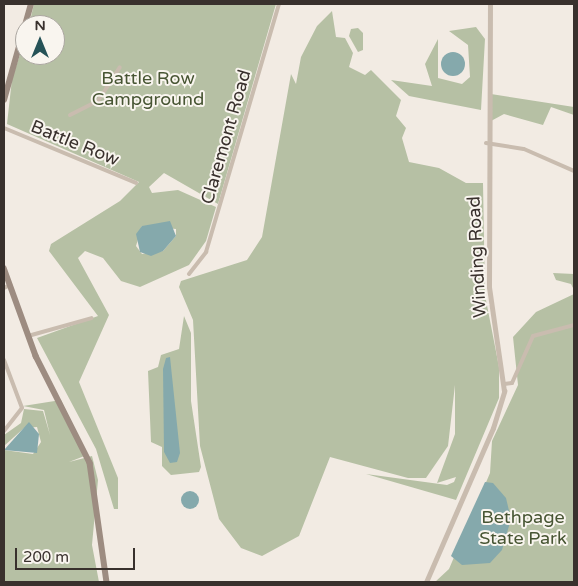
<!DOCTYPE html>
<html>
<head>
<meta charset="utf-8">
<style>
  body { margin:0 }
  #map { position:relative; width:578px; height:586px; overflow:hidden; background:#f2ebe3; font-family:"Varela Round",sans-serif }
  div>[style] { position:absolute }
  .green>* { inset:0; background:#b6c0a4 }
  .water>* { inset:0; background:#85a9ac }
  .round { border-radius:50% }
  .minor>* { height:4px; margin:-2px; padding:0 2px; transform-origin:2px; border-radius:2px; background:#c9bcaf }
  .tertiary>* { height:5px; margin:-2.5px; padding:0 2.5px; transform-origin:2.5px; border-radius:2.5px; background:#c9bcaf }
  .secondary>* { height:5.5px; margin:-2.75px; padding:0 2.75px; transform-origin:2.75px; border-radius:2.75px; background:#9d8c81 }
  span { translate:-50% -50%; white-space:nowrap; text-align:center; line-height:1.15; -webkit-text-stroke:4px #f9f5ef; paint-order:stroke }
  .park-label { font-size:18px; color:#475533 }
  .street-label { font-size:18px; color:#39312d }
  .frame { position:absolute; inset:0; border:5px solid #39312d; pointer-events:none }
  .north { position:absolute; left:15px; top:15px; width:50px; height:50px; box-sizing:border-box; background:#f9f5ef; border:1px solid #aca7a1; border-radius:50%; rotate:0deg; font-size:14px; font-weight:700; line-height:20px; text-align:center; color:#39312d }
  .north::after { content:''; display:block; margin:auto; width:18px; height:22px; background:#265257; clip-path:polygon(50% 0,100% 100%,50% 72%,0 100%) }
  .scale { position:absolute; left:15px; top:548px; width:120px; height:22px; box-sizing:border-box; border:2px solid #39312d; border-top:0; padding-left:6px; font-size:15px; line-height:18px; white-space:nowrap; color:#39312d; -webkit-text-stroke:4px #f9f5ef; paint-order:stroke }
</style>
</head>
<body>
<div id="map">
  <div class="green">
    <i style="clip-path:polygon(evenodd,34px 4px,276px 4px,218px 204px,164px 173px,149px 187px,152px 193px,178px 190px,216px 207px,206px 241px,189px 265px,140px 287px,121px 281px,103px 258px,85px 251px,78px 258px,109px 315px,79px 382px,118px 478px,118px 509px,114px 509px,96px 449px,37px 338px,98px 316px,49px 251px,51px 244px,120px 201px,139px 182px,7px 124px,12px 79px,25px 39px,25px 55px,55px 55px,55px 25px,29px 25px,34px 4px,142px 226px,176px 229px,176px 236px,163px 251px,142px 254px,136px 246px,142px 226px)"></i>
    <i style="clip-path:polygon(332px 11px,336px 37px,345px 38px,353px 53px,349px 67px,365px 75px,371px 70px,401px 100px,396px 116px,406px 128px,402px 138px,409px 162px,439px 168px,466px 183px,483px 183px,485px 295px,499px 367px,499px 398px,456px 500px,366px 474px,447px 485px,454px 482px,456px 477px,437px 483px,455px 434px,455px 385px,448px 446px,426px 478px,408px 478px,330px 457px,299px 536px,262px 556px,241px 548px,219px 519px,200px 446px,193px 320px,179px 287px,181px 281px,247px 260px,262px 237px,291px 74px,296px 84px,301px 57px,317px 26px)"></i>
    <i style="clip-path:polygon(476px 27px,485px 39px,481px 110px,409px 96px,391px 80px,432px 86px,425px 64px,438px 39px,438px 78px,462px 84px,470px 77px,468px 45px,449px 31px)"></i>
    <i style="clip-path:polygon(358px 28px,363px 33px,363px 50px,358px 52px,349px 36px,351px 29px)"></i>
    <i style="clip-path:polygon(491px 94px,574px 107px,574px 115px,551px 107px,543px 125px,504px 114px,491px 121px)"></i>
    <i style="clip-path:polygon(553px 273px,574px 274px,574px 290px,571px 284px,556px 280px)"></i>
    <i style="clip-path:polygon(574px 294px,574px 582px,435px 582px,449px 569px,490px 473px,492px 441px,518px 385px,513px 337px,536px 312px)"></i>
    <i style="clip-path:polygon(184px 316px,191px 333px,191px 401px,201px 467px,199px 472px,171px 475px,162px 466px,162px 447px,151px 442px,148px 371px,158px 367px,161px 355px,179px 349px)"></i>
    <i style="clip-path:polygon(61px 400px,87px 455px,69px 462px,92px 456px,98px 480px,92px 545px,99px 582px,4px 582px,4px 450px,33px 454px,41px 442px,37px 427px,24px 428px,4px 446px,4px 435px,21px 423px,24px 409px,43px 411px,50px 435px,44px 410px,23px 406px)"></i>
  </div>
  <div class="water">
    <i class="round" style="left:441px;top:52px;width:24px;height:24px"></i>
    <i style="clip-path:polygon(170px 221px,176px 236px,163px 251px,151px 256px,140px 252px,136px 234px,142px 226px)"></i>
    <i style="clip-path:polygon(170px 357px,180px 453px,177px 462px,170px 463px,164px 452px,163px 369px,166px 358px)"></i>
    <i style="clip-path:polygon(29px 422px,39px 434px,37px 453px,4px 450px)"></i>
    <i style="clip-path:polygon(485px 482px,493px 483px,506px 498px,511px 519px,502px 550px,490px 563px,462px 565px,451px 556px)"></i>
    <i class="round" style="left:181px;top:491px;width:18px;height:18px"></i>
  </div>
  <div class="minor">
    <i style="left:70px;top:115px;width:31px;rotate:-27deg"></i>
    <i style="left:98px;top:101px;width:40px;rotate:-57.1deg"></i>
    <i style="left:4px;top:128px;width:143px;rotate:22.6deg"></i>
    <i style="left:486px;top:143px;width:38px;rotate:9deg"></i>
    <i style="left:524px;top:149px;width:55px;rotate:23.7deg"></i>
    <i style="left:189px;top:274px;width:28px;rotate:-52deg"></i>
    <i style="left:206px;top:252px;width:259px;rotate:-73.6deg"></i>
    <i style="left:4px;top:288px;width:7px;rotate:-27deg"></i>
    <i style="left:28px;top:336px;width:66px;rotate:-15.7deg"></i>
    <i style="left:4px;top:360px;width:51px;rotate:69.4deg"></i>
    <i style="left:22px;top:408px;width:29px;rotate:128deg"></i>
    <i style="left:504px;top:384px;width:8px;rotate:-7deg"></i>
    <i style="left:512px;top:383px;width:51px;rotate:-65.9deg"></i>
    <i style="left:533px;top:336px;width:42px;rotate:-15deg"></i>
  </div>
  <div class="tertiary">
    <i style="left:426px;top:582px;width:168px;rotate:-66.5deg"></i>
    <i style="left:493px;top:428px;width:39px;rotate:-73deg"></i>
    <i style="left:504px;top:391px;width:105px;rotate:-98.2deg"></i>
    <i style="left:489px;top:287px;width:283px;rotate:-89.8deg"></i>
  </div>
  <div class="secondary">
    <i style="left:4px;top:100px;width:100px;rotate:-74.3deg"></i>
    <i style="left:4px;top:268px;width:94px;rotate:70deg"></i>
    <i style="left:36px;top:356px;width:120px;rotate:63.2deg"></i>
    <i style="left:90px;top:463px;width:120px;rotate:81.9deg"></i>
  </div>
  <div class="park-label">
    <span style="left:148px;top:89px">Battle Row<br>Campground</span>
    <span style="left:523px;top:528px">Bethpage<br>State Park</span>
  </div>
  <div class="street-label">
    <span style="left:226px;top:137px;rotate:-74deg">Claremont Road</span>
    <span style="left:75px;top:143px;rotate:22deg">Battle Row</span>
    <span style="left:477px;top:257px;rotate:-93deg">Winding Road</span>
  </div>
  <div class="frame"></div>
  <div class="north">N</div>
  <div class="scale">200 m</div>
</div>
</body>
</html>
